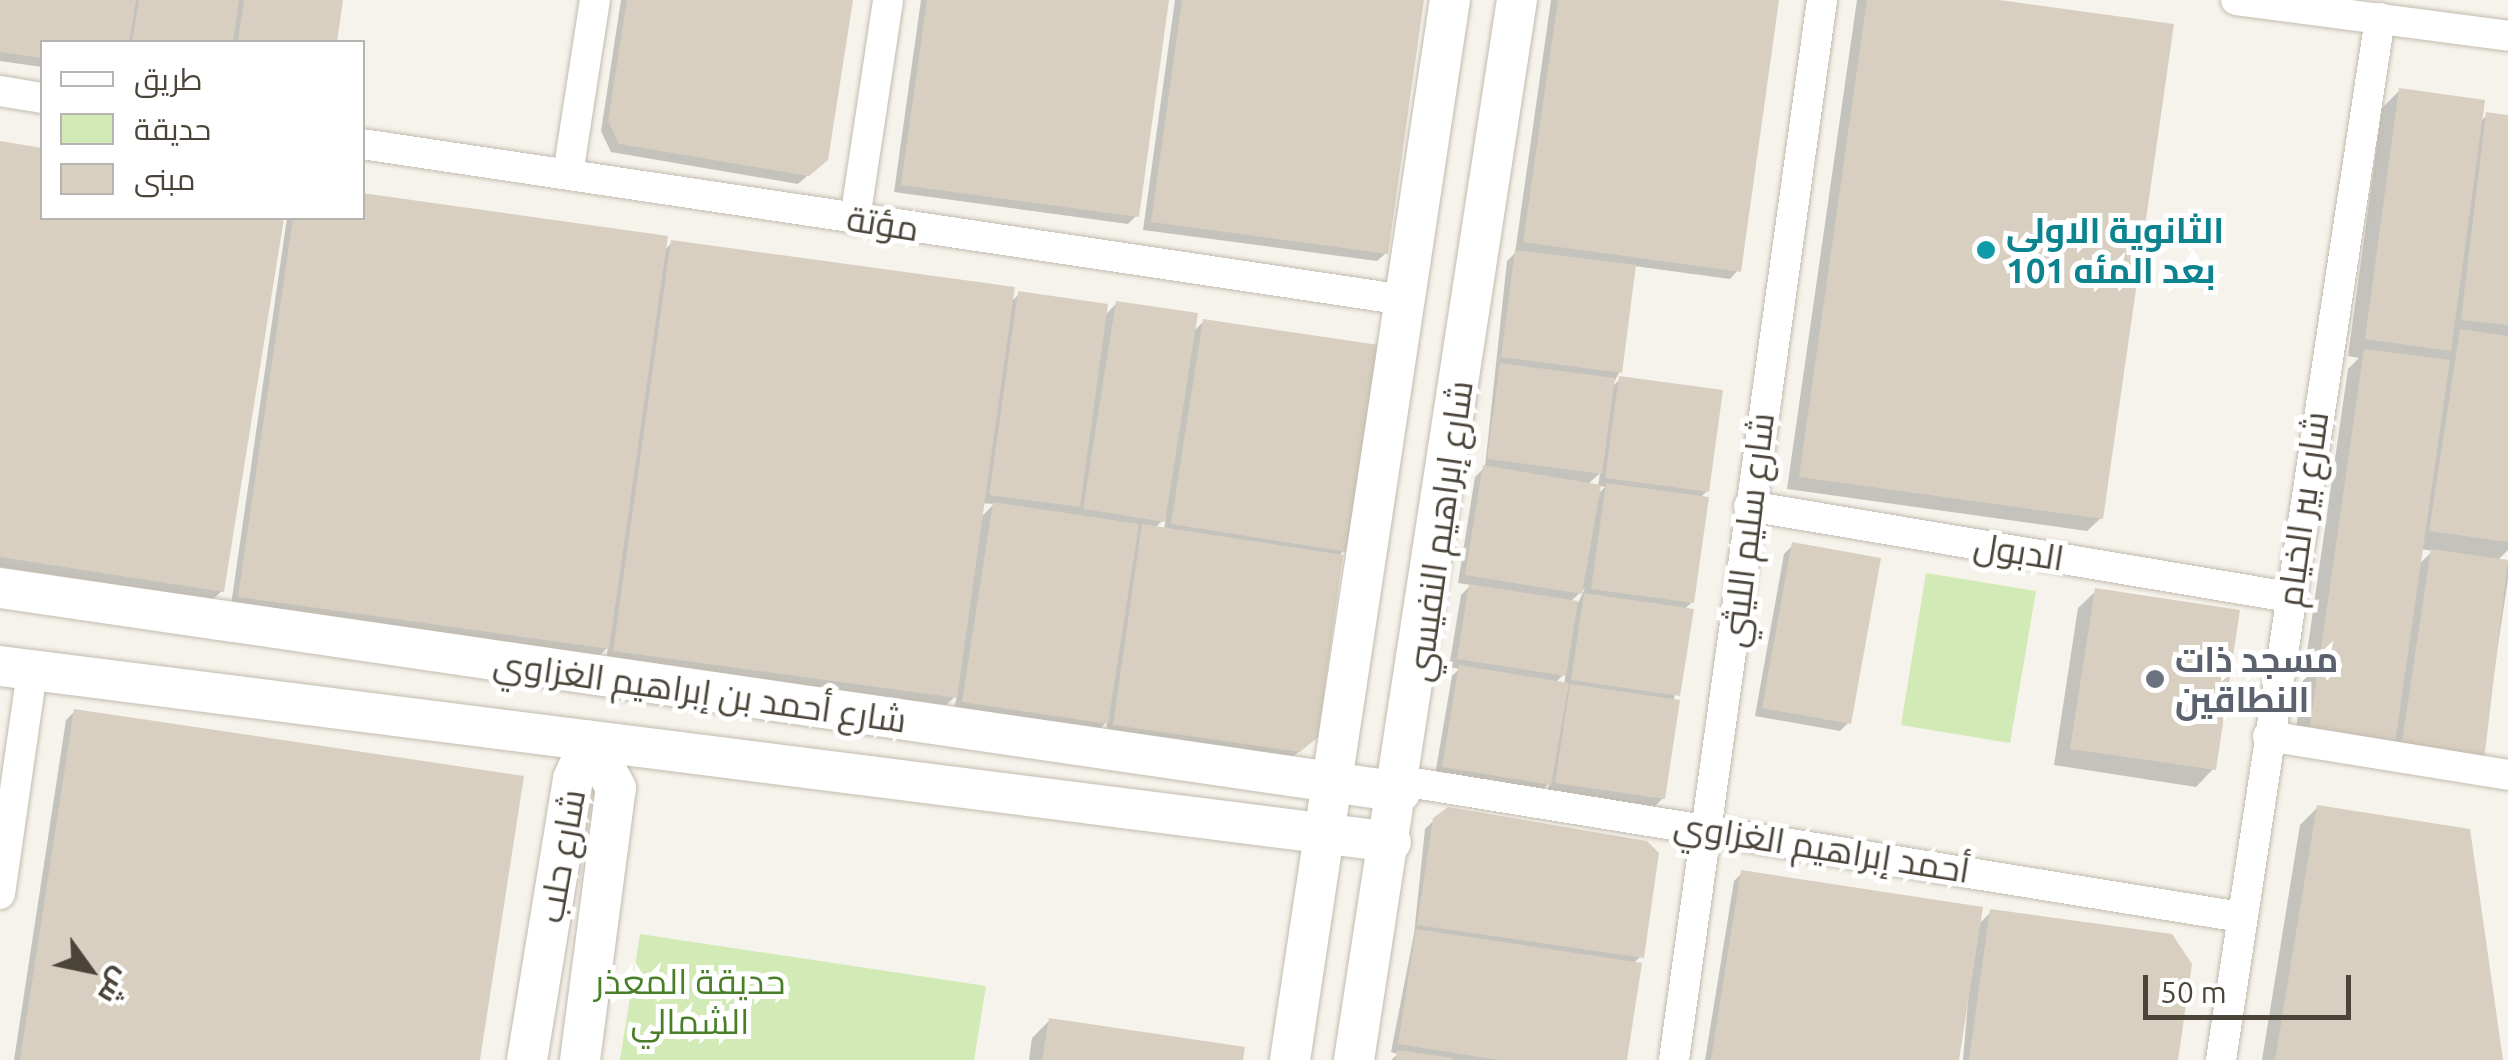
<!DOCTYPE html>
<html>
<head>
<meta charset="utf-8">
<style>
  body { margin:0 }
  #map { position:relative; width:2508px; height:1060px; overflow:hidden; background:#f6f3ec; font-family:Ubuntu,Cairo,sans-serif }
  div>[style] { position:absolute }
  .green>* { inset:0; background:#d2eab5 }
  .shadow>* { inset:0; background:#0003 }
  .building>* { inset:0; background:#d8cfc1 }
  .roads { filter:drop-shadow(0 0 2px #c2bbae) drop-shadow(0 0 2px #c2bbae) }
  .minor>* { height:30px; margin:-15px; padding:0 15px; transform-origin:15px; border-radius:15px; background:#fff }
  .tertiary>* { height:40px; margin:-20px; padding:0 20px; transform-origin:20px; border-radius:20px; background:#fff }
  .dots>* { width:28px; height:28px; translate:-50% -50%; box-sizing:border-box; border:5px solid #fff; border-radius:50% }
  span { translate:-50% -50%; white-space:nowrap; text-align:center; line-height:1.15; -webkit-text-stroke:10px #fff; paint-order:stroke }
  .street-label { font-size:35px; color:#4b4439 }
  .culture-label { font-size:35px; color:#0d838f; font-weight:700 }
  .left { translate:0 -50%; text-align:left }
  .worship-label { font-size:35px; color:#5b616d; font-weight:700 }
  .park-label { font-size:35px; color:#4a7f2a }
  .legend { position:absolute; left:40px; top:40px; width:325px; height:180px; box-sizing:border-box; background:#fff; border:2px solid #b7b4b0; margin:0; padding:12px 18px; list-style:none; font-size:30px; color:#4b4439 }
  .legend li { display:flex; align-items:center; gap:20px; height:50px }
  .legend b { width:50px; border:2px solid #b7b4b0 }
  .north { position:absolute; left:40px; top:920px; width:100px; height:100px; -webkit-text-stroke:8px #fff; paint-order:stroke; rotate:123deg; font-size:28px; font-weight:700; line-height:40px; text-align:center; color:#4b4439 }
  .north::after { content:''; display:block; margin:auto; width:35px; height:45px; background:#4b4439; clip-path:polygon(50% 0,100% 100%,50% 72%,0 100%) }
  .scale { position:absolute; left:2143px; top:975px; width:208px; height:45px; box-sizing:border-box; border:5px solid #4b4439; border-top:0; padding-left:12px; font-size:30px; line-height:35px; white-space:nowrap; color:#4b4439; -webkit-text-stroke:8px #fff; paint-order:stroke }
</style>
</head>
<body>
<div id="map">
  <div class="green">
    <i style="clip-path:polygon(1926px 573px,2036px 591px,2010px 743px,1901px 725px)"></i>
    <i style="clip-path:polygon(640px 934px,986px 986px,974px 1060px,620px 1060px)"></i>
  </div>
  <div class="shadow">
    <i style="clip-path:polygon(0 0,341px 0,335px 42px,42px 42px,42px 67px,0 61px)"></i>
    <i style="clip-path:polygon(621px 0,850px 0,816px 168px,798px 184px,611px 152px,601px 131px)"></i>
    <i style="clip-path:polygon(921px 0,1166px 0,1136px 216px,1128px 224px,894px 192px)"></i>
    <i style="clip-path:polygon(1175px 0,1421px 0,1386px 253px,1377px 261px,1143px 230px)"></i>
    <i style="clip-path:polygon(evenodd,1551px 0,1776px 0,1738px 270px,1730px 279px,1634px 266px,1620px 371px,1611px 388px,1620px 379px,1707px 491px,1699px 499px,1692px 602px,1684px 610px,1663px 798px,1654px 807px,1548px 791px,1549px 783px,1540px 792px,1435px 775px,1452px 676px,1459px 669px,1449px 667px,1461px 595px,1471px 585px,1458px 583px,1475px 477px,1485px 467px,1507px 261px,1515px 253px,1551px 0,1600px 473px,1598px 486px,1605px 487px,1596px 496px,1587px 485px,1600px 473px,1551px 0,1585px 588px,1578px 603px,1570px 602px,1585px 588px,1551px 0,1566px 672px,1564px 685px,1555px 683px,1566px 672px)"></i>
    <i style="clip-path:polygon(1857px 0,1981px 0,2101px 518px,2087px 531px,1787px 489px)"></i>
    <i style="clip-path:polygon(evenodd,2399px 91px,2479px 123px,2487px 115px,2508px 117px,2508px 550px,2497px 561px,2508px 563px,2508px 579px,2481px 758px,2293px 749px,2348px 369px,2359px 358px,2348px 356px,2382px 108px,2399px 91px,2420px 549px,2433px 551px,2418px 565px,2420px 549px)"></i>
    <i style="clip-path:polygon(0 144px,42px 150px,42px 218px,281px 218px,222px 591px,213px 599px,0 567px)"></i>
    <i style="clip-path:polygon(evenodd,287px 218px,362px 218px,664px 251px,672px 242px,1011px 302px,1019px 294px,1104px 316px,1117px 303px,1192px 333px,1204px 321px,1344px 550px,1337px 558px,1306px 746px,1290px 759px,1106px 733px,1107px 721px,1098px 731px,954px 710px,957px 695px,946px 705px,606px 659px,608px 647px,598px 657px,231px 605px,287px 218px,982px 503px,994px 504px,980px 518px,982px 503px,287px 218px,1166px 517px,1164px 530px,1155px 528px,1166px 517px)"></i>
    <i style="clip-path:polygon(1793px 545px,1849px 722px,1840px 731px,1755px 716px,1784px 554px)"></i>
    <i style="clip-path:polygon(2096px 591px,2213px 769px,2196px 787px,2054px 765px,2078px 608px)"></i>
    <i style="clip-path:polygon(74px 712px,478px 1060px,14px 1060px,66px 720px)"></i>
    <i style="clip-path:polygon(2318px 807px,2501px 1060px,2262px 1060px,2300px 825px)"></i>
    <i style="clip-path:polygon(1434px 820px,1641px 956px,1633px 964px,1626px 1060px,1391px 1060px,1398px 1054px,1391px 1052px,1414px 934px,1425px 829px)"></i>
    <i style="clip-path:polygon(1742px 873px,1978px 925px,1991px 912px,2176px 1060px,1963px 1060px,1971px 966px,1956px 1060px,1705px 1060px,1734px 881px)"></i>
    <i style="clip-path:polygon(1050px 1020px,1240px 1060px,1029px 1060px,1032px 1038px)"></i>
  </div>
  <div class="building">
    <i style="clip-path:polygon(0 0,136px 0,129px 42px,42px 42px,42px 58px,0 52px)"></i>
    <i style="clip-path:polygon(139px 0,239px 0,233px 42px,132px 42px)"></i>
    <i style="clip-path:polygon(244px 0,343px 0,337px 42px,238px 42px)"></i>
    <i style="clip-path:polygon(627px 0,853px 0,828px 160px,809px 176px,619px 144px,608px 121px)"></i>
    <i style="clip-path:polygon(927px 0,1169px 0,1139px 217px,901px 185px)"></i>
    <i style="clip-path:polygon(1182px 0,1424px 0,1388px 254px,1151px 222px)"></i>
    <i style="clip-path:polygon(1558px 0,1779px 0,1741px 272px,1523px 242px)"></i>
    <i style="clip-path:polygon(1867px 0,1999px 0,2174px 24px,2103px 519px,1799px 477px)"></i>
    <i style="clip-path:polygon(2399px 88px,2485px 100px,2451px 351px,2365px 339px)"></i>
    <i style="clip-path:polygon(2486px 112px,2508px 115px,2508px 325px,2461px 320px)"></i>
    <i style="clip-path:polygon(0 141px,42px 148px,42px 218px,284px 218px,224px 592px,0 557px)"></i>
    <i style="clip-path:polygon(362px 193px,668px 236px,609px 649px,238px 597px,293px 218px,362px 218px)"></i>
    <i style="clip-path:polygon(671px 240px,1015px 287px,957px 698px,613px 651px)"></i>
    <i style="clip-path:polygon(1515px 250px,1636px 265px,1622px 373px,1501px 357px)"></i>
    <i style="clip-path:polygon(1018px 291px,1108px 304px,1080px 507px,989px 495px)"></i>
    <i style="clip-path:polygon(1116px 301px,1198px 313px,1165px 522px,1083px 509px)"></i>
    <i style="clip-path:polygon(1203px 319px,1379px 345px,1347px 552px,1171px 524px)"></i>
    <i style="clip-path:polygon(2460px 329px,2508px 336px,2508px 542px,2429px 531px)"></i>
    <i style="clip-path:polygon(2364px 349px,2450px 360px,2395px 744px,2309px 732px)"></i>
    <i style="clip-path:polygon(1500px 363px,1615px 378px,1602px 474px,1487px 459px)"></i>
    <i style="clip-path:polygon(1619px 376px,1723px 390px,1709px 492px,1605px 478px)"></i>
    <i style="clip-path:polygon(1483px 465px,1601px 485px,1582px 594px,1465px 575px)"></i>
    <i style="clip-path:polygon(1606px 483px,1709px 497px,1694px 603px,1591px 589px)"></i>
    <i style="clip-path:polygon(993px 502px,1139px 524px,1108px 724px,962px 702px)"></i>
    <i style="clip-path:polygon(1142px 524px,1343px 555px,1318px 737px,1300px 752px,1113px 725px)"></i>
    <i style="clip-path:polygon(1792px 542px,1881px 558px,1851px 724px,1762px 708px)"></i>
    <i style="clip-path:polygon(2431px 549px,2508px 560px,2484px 760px,2401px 748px)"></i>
    <i style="clip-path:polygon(1469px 584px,1578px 601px,1566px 676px,1457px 659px)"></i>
    <i style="clip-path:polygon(2095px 588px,2240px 610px,2216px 770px,2070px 749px)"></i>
    <i style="clip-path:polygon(1584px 593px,1694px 609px,1680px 696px,1571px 680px)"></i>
    <i style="clip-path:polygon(1459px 665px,1569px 683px,1551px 785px,1442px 767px)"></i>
    <i style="clip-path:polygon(1570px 684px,1680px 700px,1665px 799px,1555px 783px)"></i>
    <i style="clip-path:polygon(74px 709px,524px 776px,480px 1060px,20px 1060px)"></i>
    <i style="clip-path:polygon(2317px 805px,2470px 829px,2503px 1060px,2275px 1060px)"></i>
    <i style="clip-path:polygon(1448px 807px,1647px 841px,1659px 853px,1644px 958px,1417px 925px,1433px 818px)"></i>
    <i style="clip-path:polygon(1741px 870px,1983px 907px,1959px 1060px,1711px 1060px)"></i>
    <i style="clip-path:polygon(1990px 909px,2172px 934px,2192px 964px,2178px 1060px,1969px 1060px)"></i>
    <i style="clip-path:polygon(1416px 929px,1642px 963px,1627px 1060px,1499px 1060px,1398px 1044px)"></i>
    <i style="clip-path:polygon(1049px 1018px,1245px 1047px,1243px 1060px,1042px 1060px)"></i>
    <i style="clip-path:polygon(1397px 1050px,1453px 1058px,1452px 1060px,1396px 1060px)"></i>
  </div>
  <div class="roads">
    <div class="minor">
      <i style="left:2236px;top:0;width:274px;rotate:7.5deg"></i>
      <i style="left:0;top:91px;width:43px;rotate:9.5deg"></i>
      <i style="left:362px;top:144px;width:1054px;rotate:8.51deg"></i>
      <i style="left:568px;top:174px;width:176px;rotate:-81.2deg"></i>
      <i style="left:855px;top:219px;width:221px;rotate:-81.4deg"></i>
      <i style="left:1749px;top:506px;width:548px;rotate:9.57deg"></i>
      <i style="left:2268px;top:736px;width:243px;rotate:9.2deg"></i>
      <i style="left:1402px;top:781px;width:850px;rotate:9.21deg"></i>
      <i style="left:0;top:894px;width:224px;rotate:-81.8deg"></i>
      <i style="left:1674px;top:1060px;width:1070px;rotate:-82.05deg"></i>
      <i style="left:2221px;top:1060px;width:1054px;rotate:-81.32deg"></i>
    </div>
    <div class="tertiary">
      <i style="left:0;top:588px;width:1415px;rotate:8.29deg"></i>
      <i style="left:0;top:666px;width:1402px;rotate:7.21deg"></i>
      <i style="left:527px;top:1060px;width:285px;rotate:-80.7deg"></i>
      <i style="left:573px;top:779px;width:42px;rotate:-65.9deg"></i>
      <i style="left:580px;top:1060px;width:274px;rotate:-82.5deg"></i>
      <i style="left:616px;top:788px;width:54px;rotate:-119deg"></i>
      <i style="left:1290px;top:1060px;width:1072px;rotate:-81.42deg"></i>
      <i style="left:1354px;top:1060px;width:1072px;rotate:-81.26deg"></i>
    </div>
  </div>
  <div class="dots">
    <i style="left:1986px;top:250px;background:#0f9aa8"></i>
    <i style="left:2155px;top:679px;background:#6b7280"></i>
  </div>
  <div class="street-label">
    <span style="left:883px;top:223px;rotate:9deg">مؤتة</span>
    <span style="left:2302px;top:509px;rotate:-82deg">شارع بير الخيام</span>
    <span style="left:1747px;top:530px;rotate:-83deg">شارع سليم الليثي</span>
    <span style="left:1439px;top:531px;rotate:-82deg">شارع إبراهيم النفيسي</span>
    <span style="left:2019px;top:551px;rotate:9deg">الدبول</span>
    <span style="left:700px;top:691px;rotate:8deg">شارع أحمد بن إبراهيم الغزاوي</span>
    <span style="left:1822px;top:847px;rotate:9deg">أحمد إبراهيم الغزاوي</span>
    <span style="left:561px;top:856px;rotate:-80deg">شارع حلب</span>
  </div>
  <div class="culture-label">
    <span class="left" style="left:2006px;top:250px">الثانوية الاولى<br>بعد المئه 101</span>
  </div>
  <div class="worship-label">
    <span class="left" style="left:2175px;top:679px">مسجد ذات<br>النطاقين</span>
  </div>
  <div class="park-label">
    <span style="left:690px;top:1001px">حديقة المعذر<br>الشمالي</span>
  </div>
  <ul class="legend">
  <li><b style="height:12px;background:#fff"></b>طريق</li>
  <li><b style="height:28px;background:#d2eab5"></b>حديقة</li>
  <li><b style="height:28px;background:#d8cfc1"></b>مبنى</li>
  </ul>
  <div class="north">ش</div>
  <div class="scale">50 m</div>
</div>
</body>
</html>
